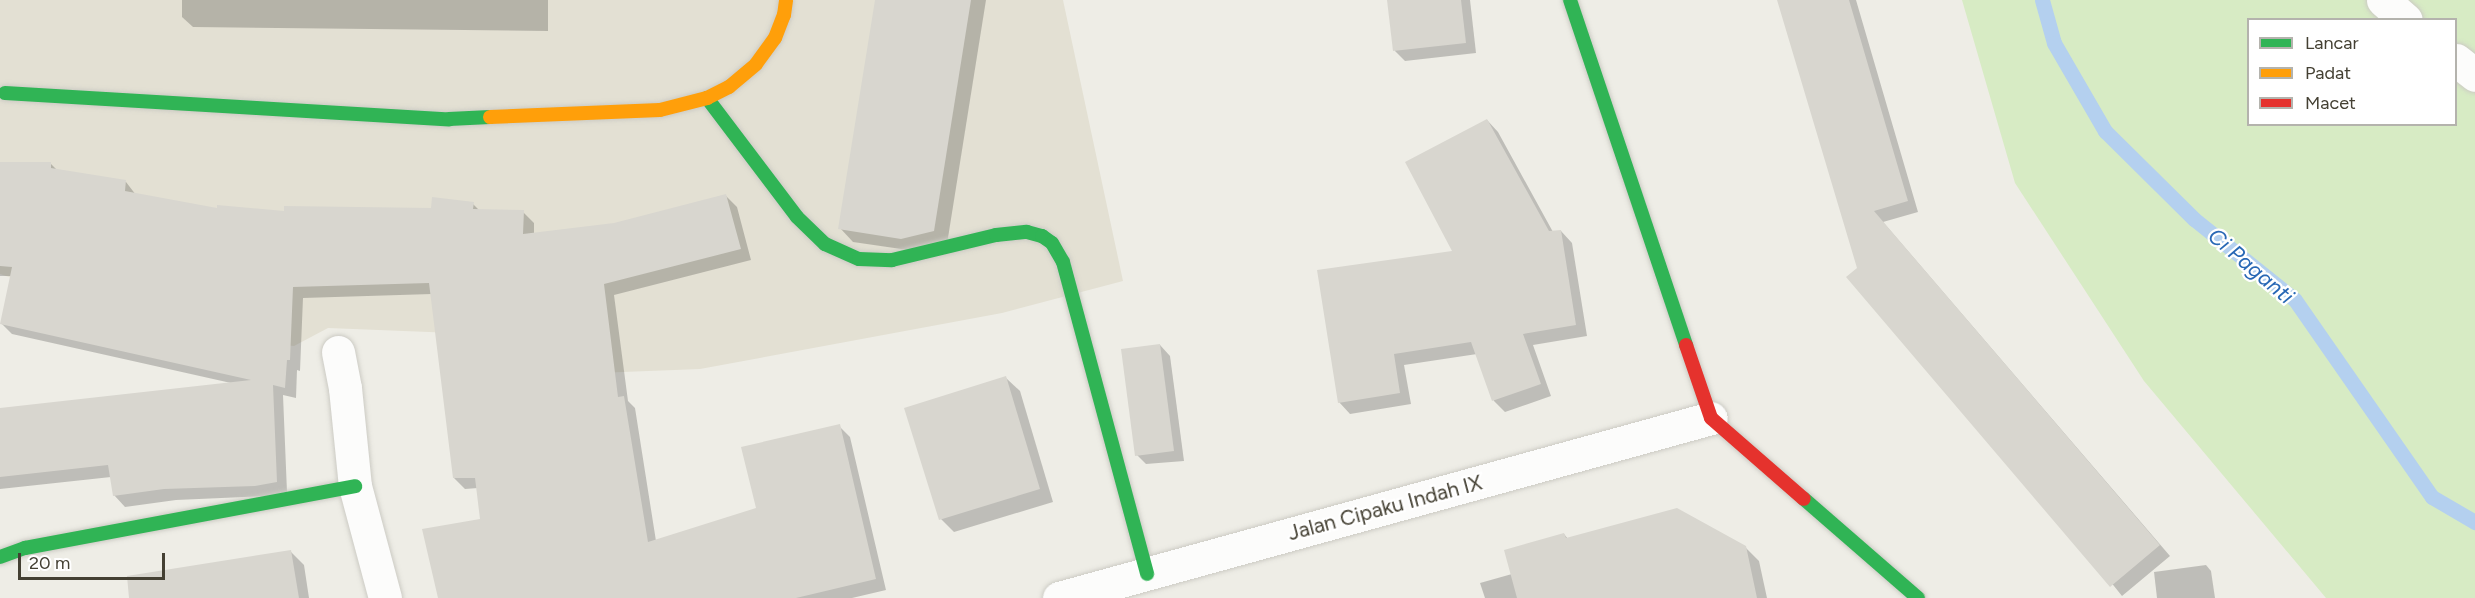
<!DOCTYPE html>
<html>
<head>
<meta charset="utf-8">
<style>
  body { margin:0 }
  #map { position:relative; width:2475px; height:598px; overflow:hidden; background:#eeede6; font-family:Figtree,sans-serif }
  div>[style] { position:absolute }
  .residential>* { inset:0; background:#e3e0d3 }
  .green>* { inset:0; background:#d7ebc4 }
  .shadow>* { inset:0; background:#0003 }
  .stream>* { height:15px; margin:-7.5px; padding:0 7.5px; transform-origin:7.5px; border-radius:7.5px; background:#b4d0ef }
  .building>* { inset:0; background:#d8d6cf }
  .roads { filter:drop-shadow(0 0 2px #cccbc4) drop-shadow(0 0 2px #cccbc4) }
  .street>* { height:33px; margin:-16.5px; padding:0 16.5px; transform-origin:16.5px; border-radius:16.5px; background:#fcfcfb }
  .fast>* { height:14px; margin:-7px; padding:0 7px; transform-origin:7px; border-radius:7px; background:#30b455 }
  .slow>* { height:14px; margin:-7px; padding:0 7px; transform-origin:7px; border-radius:7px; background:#ff9f0a }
  .jam>* { height:14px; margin:-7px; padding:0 7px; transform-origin:7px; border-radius:7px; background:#e5322d }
  span { translate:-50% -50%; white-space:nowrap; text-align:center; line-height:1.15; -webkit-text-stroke:4.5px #fff; paint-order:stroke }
  .street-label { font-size:21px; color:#444033 }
  .water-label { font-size:22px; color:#2868b5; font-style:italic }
  .legend { position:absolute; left:2247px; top:18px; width:210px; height:108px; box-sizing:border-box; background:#fff; border:2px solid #b4b3ad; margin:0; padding:8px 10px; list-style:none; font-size:18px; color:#444033 }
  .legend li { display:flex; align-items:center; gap:12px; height:30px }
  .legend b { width:30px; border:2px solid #b4b3ad }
  .scale { position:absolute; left:18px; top:553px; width:147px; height:27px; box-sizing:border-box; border:3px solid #444033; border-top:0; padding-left:8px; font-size:18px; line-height:21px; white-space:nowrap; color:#444033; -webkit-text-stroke:4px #fff; paint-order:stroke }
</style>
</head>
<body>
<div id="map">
  <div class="residential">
    <i style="clip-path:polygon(0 0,1063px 0,1123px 281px,1002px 313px,700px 369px,546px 375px,454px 333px,328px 328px,294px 346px,185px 336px,0 274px)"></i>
  </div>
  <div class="green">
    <i style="clip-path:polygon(evenodd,1962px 0,2475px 0,2475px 598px,2326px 598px,2144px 381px,2015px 183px,1962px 0,2248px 20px,2456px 20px,2456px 124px,2248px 124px,2248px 20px)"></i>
  </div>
  <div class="shadow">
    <i style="clip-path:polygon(182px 0,548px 0,548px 31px,193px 27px,182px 17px)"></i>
    <i style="clip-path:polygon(877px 0,986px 0,947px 244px,915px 251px,853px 242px,840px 228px)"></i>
    <i style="clip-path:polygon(1389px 0,1470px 0,1476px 53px,1405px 61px,1395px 51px)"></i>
    <i style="clip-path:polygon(1779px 0,1856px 0,1918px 212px,1883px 222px,2170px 556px,2122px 596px,1859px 268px)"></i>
    <i style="clip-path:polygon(1487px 120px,1498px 132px,1553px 232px,1561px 231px,1572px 243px,1587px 336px,1533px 345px,1551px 396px,1505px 412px,1494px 401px,1477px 354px,1404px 365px,1411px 404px,1350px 414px,1339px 402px,1454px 252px)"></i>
    <i style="clip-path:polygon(0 163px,50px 163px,58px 171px,126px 182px,136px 195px,218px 210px,286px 213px,433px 209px,473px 204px,480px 211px,523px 212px,534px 223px,534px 234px,615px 224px,726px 196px,737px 207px,751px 260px,614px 295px,628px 401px,635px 408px,656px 541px,757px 509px,839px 426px,850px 437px,886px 590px,852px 598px,440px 598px,481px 521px,478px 488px,465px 489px,454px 478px,432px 294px,303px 298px,300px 371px,297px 370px,296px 398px,283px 395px,287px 492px,267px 496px,176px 500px,125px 507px,114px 495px,111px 477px,0 489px,0 410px,231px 383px,12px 334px,1px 323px,12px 276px,0 276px)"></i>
    <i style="clip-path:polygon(1160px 345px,1170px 356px,1184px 461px,1146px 464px,1136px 454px)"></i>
    <i style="clip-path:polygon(1006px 378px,1020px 391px,1053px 502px,954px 532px,941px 519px)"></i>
    <i style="clip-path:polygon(1564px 534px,1568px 539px,1745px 547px,1759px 561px,1767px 598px,1485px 598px,1480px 583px,1512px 574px)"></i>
    <i style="clip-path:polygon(290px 551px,304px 565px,309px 598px,176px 598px)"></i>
    <i style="clip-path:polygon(2206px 565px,2211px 571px,2215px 598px,2157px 598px,2154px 572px)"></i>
  </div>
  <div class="stream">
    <i style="left:2042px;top:0;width:45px;rotate:74.4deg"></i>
    <i style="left:2054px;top:43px;width:102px;rotate:59.9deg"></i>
    <i style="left:2105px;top:131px;width:125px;rotate:44.7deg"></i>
    <i style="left:2194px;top:219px;width:129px;rotate:38.7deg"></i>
    <i style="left:2295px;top:300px;width:240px;rotate:55.2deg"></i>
    <i style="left:2432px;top:497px;width:50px;rotate:30.2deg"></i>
  </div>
  <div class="building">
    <i style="clip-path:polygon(875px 0,971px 0,934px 231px,901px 239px,838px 229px)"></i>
    <i style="clip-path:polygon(1387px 0,1461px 0,1466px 43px,1393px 51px)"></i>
    <i style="clip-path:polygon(1777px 0,1849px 0,1908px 201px,1874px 211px,2160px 545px,2110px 587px,1846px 277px,1857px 268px)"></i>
    <i style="clip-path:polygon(1487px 119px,1549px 231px,1561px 230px,1576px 325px,1523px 334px,1541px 384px,1492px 401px,1471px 342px,1394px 354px,1400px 393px,1338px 403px,1317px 270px,1452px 251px,1405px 162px)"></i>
    <i style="clip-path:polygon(0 162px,51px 162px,51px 168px,126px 180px,125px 191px,217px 208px,217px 205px,284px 211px,284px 206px,431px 208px,432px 197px,474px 202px,473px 209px,524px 210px,523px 234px,614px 223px,726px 194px,741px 249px,604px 284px,618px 397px,624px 396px,648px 542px,756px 508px,741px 447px,840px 424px,876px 579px,796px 598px,438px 598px,422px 529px,480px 519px,475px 478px,453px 478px,429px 283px,293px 287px,290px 360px,287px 360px,285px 388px,273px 385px,277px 482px,255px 486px,164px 489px,113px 496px,108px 465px,0 477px,0 408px,251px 380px,0 324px,12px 267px,0 266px)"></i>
    <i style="clip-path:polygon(1160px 344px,1174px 451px,1135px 456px,1121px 349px)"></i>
    <i style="clip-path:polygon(1006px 376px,1040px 489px,939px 520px,904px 408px)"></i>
    <i style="clip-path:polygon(1677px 508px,1746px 546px,1757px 598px,1517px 598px,1504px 550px,1564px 533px,1566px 538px)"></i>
    <i style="clip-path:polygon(291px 550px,299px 598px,129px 598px,127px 576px)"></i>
  </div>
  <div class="roads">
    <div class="street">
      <i style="left:2383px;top:0;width:30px;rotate:41deg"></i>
      <i style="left:2456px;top:60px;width:24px;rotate:38deg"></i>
      <i style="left:338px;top:352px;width:37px;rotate:79deg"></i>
      <i style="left:345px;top:388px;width:99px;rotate:84.2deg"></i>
      <i style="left:355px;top:486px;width:116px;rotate:75deg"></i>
      <i style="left:1059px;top:598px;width:676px;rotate:-15.43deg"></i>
    </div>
    <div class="fast">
      <i style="left:1570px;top:0;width:364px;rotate:71.4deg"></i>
      <i style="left:5px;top:93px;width:445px;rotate:3.4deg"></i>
      <i style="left:449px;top:119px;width:41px;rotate:-2.8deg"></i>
      <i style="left:707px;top:98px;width:149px;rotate:52.9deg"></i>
      <i style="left:797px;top:217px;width:39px;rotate:44deg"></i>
      <i style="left:825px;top:244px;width:37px;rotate:24deg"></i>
      <i style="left:859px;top:259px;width:33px;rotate:2deg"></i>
      <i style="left:892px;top:260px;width:107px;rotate:-13.5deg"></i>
      <i style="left:996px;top:235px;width:31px;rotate:-6deg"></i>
      <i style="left:1027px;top:232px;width:16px;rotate:15deg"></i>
      <i style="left:1042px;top:236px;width:12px;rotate:35deg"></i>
      <i style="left:1052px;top:243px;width:22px;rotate:60deg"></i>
      <i style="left:1063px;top:262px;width:323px;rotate:74.9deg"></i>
      <i style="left:1804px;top:499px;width:151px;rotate:41deg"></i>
      <i style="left:0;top:557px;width:27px;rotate:-20deg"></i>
      <i style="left:25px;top:548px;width:336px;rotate:-10.6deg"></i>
    </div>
    <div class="slow">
      <i style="left:490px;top:117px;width:170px;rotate:-2.4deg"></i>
      <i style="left:660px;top:110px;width:49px;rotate:-14.3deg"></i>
      <i style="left:707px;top:98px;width:25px;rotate:-27deg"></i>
      <i style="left:729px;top:87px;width:35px;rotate:-40deg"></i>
      <i style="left:756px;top:64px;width:32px;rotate:-54deg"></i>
      <i style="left:775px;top:38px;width:25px;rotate:-69deg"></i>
      <i style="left:784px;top:15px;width:15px;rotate:-82deg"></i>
    </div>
    <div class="jam">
      <i style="left:1686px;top:345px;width:77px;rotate:71.1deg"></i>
      <i style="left:1711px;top:418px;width:123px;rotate:41.1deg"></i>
    </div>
  </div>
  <div class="street-label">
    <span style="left:1385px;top:508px;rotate:-15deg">Jalan Cipaku Indah IX</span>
  </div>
  <div class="water-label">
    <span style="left:2251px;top:266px;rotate:40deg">Ci Paganti</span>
  </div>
  <ul class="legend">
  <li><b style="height:8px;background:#30b455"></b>Lancar</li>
  <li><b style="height:8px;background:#ff9f0a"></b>Padat</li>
  <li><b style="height:8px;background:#e5322d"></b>Macet</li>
  </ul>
  <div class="scale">20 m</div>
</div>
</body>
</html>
